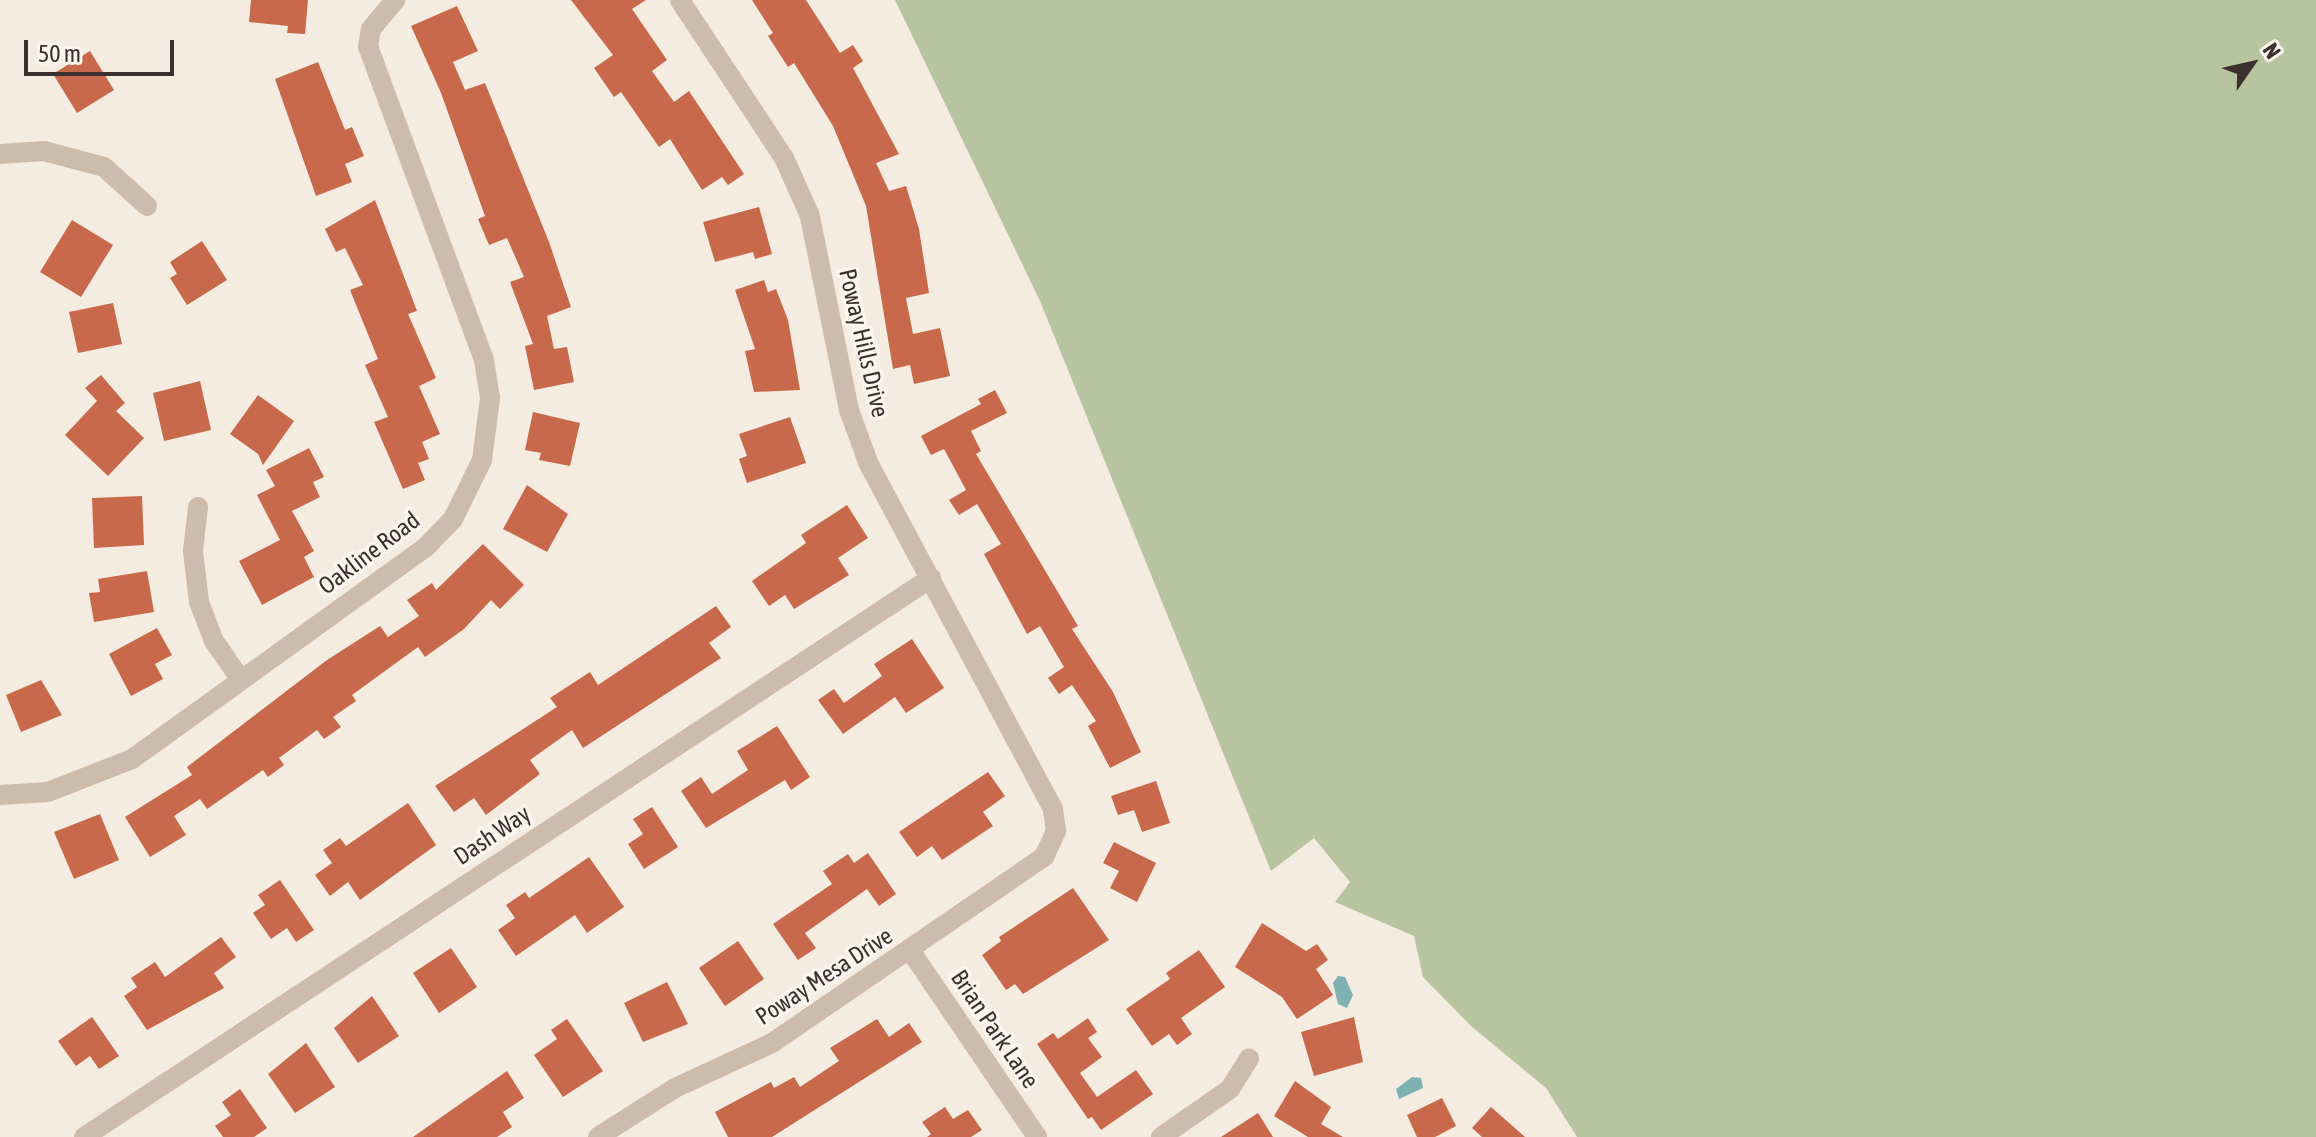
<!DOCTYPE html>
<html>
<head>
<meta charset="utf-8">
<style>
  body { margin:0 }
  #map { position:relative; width:2316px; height:1137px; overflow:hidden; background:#f4ebe1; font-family:"Asap Condensed",sans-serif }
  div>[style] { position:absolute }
  .green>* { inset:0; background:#b8c4a0 }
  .water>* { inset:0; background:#7fb0b2 }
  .building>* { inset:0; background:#c8694b }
  .minor>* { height:20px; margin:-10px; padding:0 10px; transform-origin:10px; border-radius:10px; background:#cdbbac }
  span { translate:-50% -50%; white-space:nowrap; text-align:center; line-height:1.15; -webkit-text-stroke:7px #fbf5ee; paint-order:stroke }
  .street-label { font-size:24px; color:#3b302b }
  .north { position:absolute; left:2212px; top:24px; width:80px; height:80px; -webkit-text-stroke:6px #fbf5ee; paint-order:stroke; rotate:56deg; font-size:22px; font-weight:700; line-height:32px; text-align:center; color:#3b302b }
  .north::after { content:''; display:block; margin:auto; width:28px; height:36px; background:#3b302b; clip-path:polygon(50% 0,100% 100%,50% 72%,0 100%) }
  .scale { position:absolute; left:24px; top:40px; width:150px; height:36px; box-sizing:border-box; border:4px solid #3b302b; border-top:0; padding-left:10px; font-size:24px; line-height:28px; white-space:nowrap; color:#3b302b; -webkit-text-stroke:6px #fbf5ee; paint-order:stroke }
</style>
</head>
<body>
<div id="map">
  <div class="green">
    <i style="clip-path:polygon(895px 0,2316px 0,2316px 1137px,1577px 1137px,1546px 1088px,1471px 1026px,1423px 977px,1414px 936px,1335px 902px,1350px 882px,1314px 838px,1271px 871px,1040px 301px)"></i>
  </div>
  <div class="water">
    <i style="clip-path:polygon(1338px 976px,1345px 977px,1353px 995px,1347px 1008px,1338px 1004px,1333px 983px)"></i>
    <i style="clip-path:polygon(1412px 1077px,1421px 1078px,1423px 1088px,1399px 1099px,1396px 1089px)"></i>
  </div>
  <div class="building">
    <i style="clip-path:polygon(251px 0,308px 0,305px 34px,287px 33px,288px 26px,249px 22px)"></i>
    <i style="clip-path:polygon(571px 0,646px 0,632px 9px,667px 60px,652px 71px,674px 102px,689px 91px,744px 174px,728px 185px,722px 177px,702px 190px,670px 139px,659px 147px,621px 92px,614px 97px,594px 68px,613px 55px)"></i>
    <i style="clip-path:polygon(752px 0,806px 0,840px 53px,853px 45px,863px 61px,853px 68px,899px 154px,876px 163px,889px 191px,906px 186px,919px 229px,929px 293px,906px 298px,913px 334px,940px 328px,950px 376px,914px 384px,910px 365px,893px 369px,866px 206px,833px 126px,794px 63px,788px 67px,768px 36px,773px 33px)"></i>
    <i style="clip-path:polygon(457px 6px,478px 51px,453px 62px,465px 90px,485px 83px,549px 242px,571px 307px,547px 316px,554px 349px,567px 347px,574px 382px,534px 390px,525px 346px,533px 344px,510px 282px,524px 277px,507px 238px,489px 245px,478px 219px,485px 216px,441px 93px,411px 26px)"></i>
    <i style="clip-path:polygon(90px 51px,114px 90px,77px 113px,53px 74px)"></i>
    <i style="clip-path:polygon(318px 62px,345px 130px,352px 127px,364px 156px,345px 164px,352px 182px,316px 196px,275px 79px)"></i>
    <i style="clip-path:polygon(375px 200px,417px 311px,408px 314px,436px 378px,419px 386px,440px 434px,422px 442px,429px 459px,418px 463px,425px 480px,403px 489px,374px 422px,388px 417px,365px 365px,378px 359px,350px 290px,363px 285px,345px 248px,336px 252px,325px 229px)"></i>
    <i style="clip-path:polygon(759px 207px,772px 254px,755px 259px,753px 252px,715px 262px,703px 222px)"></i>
    <i style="clip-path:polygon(72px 220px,113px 245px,81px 297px,40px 272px)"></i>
    <i style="clip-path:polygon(202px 241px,227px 280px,187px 305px,170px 278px,177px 274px,170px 262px)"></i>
    <i style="clip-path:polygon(764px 280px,768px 292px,776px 289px,788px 320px,800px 390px,754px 392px,745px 351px,755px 349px,735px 290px)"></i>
    <i style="clip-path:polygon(113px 303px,122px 344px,78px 353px,69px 312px)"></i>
    <i style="clip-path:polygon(101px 375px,125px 403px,116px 411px,144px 438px,108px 476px,65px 435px,97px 401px,85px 388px)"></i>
    <i style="clip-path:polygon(200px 381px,211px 430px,164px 441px,153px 393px)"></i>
    <i style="clip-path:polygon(995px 390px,1007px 413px,971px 431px,981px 451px,976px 454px,1078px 626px,1072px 629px,1113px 692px,1141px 752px,1110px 768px,1088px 726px,1096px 721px,1072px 685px,1059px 694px,1048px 678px,1064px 667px,1040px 626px,1027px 634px,984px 554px,1001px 544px,977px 504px,959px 515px,949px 500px,966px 490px,944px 449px,931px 455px,921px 436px,981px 404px,978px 399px)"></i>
    <i style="clip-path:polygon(258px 395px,294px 421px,263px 465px,258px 454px,230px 434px)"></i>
    <i style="clip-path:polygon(533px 412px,580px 423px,570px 466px,539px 460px,541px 453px,525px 450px)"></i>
    <i style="clip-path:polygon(790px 417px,806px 463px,747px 483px,739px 459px,747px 456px,739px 434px)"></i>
    <i style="clip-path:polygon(309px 448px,324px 477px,313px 482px,320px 497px,292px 511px,314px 551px,304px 557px,314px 577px,262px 605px,239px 561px,280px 540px,257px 495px,275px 486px,266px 470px)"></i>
    <i style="clip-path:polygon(527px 485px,568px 514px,547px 552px,503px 529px)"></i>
    <i style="clip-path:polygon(142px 496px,144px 545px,94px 548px,92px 498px)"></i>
    <i style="clip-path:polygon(847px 505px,868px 538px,838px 558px,849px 575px,794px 609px,785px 595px,769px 606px,752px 581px,806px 543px,801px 535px)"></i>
    <i style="clip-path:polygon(483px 544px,524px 585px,500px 609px,491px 600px,464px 629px,425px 657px,418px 647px,352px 695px,356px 701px,333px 717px,341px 727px,324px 739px,317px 730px,279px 758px,284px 765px,268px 777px,263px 770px,207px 809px,200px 799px,174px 816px,186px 835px,150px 857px,125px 817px,192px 775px,187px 767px,327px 660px,380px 626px,388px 637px,419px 616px,407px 600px,432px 583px,436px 590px)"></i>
    <i style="clip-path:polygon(147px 571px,154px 612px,94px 622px,89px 593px,100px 592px,98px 579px)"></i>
    <i style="clip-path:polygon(716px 606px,731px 627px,709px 643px,721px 658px,583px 748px,572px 730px,530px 760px,540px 774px,486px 815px,474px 798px,454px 812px,435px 786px,557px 707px,550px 698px,590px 672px,598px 685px)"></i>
    <i style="clip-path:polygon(157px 628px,172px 655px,155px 664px,163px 679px,131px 696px,109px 654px)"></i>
    <i style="clip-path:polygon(912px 639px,944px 688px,906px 713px,895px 697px,843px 734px,818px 700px,834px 689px,844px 703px,882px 676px,874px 664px)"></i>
    <i style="clip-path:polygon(41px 680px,62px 715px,21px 732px,6px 695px)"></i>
    <i style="clip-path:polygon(777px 726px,810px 777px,791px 790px,785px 780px,706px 828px,681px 791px,701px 777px,712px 794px,748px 770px,737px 751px)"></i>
    <i style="clip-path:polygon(988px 772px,1005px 796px,983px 812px,993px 826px,942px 860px,932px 846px,917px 857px,899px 832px)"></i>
    <i style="clip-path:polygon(1156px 781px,1170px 823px,1142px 832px,1134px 810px,1118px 815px,1111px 796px)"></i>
    <i style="clip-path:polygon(408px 803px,436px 845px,360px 900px,348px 882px,330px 896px,315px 875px,332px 863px,323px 850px,340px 838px,346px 846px)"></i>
    <i style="clip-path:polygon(652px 807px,678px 847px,644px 869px,628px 844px,643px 834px,633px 819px)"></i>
    <i style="clip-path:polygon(100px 814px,119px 860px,74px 879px,54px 832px)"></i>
    <i style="clip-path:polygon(1114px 842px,1156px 863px,1137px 902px,1110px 888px,1119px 871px,1103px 863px)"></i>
    <i style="clip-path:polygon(868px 853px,896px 894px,879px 906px,867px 889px,805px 933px,816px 948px,798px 960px,773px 924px,832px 884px,823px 871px,848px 854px,854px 863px)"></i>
    <i style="clip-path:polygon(589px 857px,624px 907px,587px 933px,575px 915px,516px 956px,498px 930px,515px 918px,506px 905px,525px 892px,529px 898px)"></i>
    <i style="clip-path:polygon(280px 880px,314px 930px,296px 942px,287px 928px,271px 939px,253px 913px,265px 905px,258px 895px)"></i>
    <i style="clip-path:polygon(1073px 888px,1109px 940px,1023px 994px,1015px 984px,1006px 990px,982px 955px,1001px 941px,999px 937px)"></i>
    <i style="clip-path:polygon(1262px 923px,1306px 951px,1317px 944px,1328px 960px,1316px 969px,1333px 995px,1297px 1019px,1282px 997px,1235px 967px)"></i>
    <i style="clip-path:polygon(221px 937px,236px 957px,214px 973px,224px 988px,147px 1030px,124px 996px,137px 987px,131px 978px,155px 962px,165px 977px)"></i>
    <i style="clip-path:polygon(738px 941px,764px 979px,725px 1006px,699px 968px)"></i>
    <i style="clip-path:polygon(451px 948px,477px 987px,439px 1013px,413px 973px)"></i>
    <i style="clip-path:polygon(1199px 950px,1225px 987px,1181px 1018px,1192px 1034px,1177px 1045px,1169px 1034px,1152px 1046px,1126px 1009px,1170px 979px,1166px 973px)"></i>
    <i style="clip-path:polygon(667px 982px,688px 1024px,643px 1042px,624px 1003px)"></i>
    <i style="clip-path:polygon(372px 996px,399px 1036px,358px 1063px,334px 1028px)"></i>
    <i style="clip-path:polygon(92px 1017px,119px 1056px,99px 1069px,90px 1056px,76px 1066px,58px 1041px)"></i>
    <i style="clip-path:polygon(1354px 1017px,1363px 1062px,1314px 1076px,1301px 1032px)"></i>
    <i style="clip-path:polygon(1088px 1018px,1097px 1032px,1088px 1038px,1102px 1057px,1080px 1073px,1097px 1097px,1136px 1070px,1153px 1094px,1101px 1130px,1092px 1117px,1088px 1119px,1037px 1044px,1053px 1033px,1058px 1039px)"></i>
    <i style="clip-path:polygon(567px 1019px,603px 1071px,563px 1097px,534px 1055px,557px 1039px,551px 1030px)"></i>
    <i style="clip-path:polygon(877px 1019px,889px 1037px,909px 1023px,922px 1042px,772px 1137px,728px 1137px,715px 1112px,771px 1082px,774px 1088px,794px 1077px,800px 1087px,839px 1061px,830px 1048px)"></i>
    <i style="clip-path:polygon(306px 1043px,335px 1087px,295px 1113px,268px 1074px)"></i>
    <i style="clip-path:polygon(507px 1071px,524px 1098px,503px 1112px,512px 1127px,497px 1137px,413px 1137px)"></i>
    <i style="clip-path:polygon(1295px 1081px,1331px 1107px,1321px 1124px,1343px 1137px,1308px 1137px,1274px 1116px)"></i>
    <i style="clip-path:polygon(240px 1089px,267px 1128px,254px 1137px,223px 1137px,215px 1126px,231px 1115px,222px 1102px)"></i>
    <i style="clip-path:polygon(1442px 1098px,1456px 1126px,1435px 1137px,1417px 1137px,1407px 1115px)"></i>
    <i style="clip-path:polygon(945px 1107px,953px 1119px,968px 1110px,982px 1130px,971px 1137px,927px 1137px,931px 1134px,922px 1122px)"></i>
    <i style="clip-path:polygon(1491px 1107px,1525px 1137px,1482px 1137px,1472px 1128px)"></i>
    <i style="clip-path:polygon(1258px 1113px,1273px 1137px,1221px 1137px)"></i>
  </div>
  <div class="minor">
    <i style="left:0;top:154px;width:44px;rotate:-3.9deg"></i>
    <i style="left:44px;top:151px;width:62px;rotate:14.9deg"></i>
    <i style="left:104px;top:167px;width:58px;rotate:42.2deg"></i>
    <i style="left:198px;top:507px;width:44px;rotate:96.5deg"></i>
    <i style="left:193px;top:551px;width:51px;rotate:83.3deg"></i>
    <i style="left:199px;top:602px;width:42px;rotate:69deg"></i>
    <i style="left:214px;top:641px;width:47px;rotate:55.3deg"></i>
    <i style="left:0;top:795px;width:48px;rotate:-3.6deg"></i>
    <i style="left:48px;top:792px;width:90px;rotate:-21.4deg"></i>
    <i style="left:132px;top:759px;width:361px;rotate:-35.8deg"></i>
    <i style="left:425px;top:548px;width:40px;rotate:-46deg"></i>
    <i style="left:453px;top:519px;width:66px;rotate:-63.8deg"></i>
    <i style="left:482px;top:460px;width:63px;rotate:-82.6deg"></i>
    <i style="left:490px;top:398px;width:38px;rotate:-99deg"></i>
    <i style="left:484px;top:360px;width:334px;rotate:-110.3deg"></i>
    <i style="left:368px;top:47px;width:18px;rotate:-81deg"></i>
    <i style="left:371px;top:29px;width:38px;rotate:-50deg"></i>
    <i style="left:910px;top:950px;width:226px;rotate:55.8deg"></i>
    <i style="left:84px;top:1137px;width:1015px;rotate:-33.42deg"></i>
    <i style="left:598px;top:1137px;width:91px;rotate:-32.5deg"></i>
    <i style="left:675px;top:1088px;width:107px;rotate:-24.9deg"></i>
    <i style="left:772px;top:1043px;width:330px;rotate:-34.4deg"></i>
    <i style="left:1044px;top:857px;width:29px;rotate:-65deg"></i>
    <i style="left:1056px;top:831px;width:22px;rotate:-98deg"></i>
    <i style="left:1053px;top:809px;width:393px;rotate:-118.1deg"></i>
    <i style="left:868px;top:462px;width:55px;rotate:-110.1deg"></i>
    <i style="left:849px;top:410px;width:198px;rotate:-101.4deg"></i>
    <i style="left:810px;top:216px;width:64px;rotate:-114.1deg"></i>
    <i style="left:784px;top:158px;width:189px;rotate:-123.4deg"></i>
    <i style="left:1161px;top:1137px;width:84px;rotate:-34.8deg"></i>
    <i style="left:1230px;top:1089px;width:36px;rotate:-58deg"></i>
  </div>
  <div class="street-label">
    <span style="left:864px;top:343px;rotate:77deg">Poway Hills Drive</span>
    <span style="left:369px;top:553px;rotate:-37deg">Oakline Road</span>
    <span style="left:492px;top:835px;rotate:-34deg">Dash Way</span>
    <span style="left:824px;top:976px;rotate:-33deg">Poway Mesa Drive</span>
    <span style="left:995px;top:1029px;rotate:56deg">Brian Park Lane</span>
  </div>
  <div class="north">N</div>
  <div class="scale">50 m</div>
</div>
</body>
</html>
